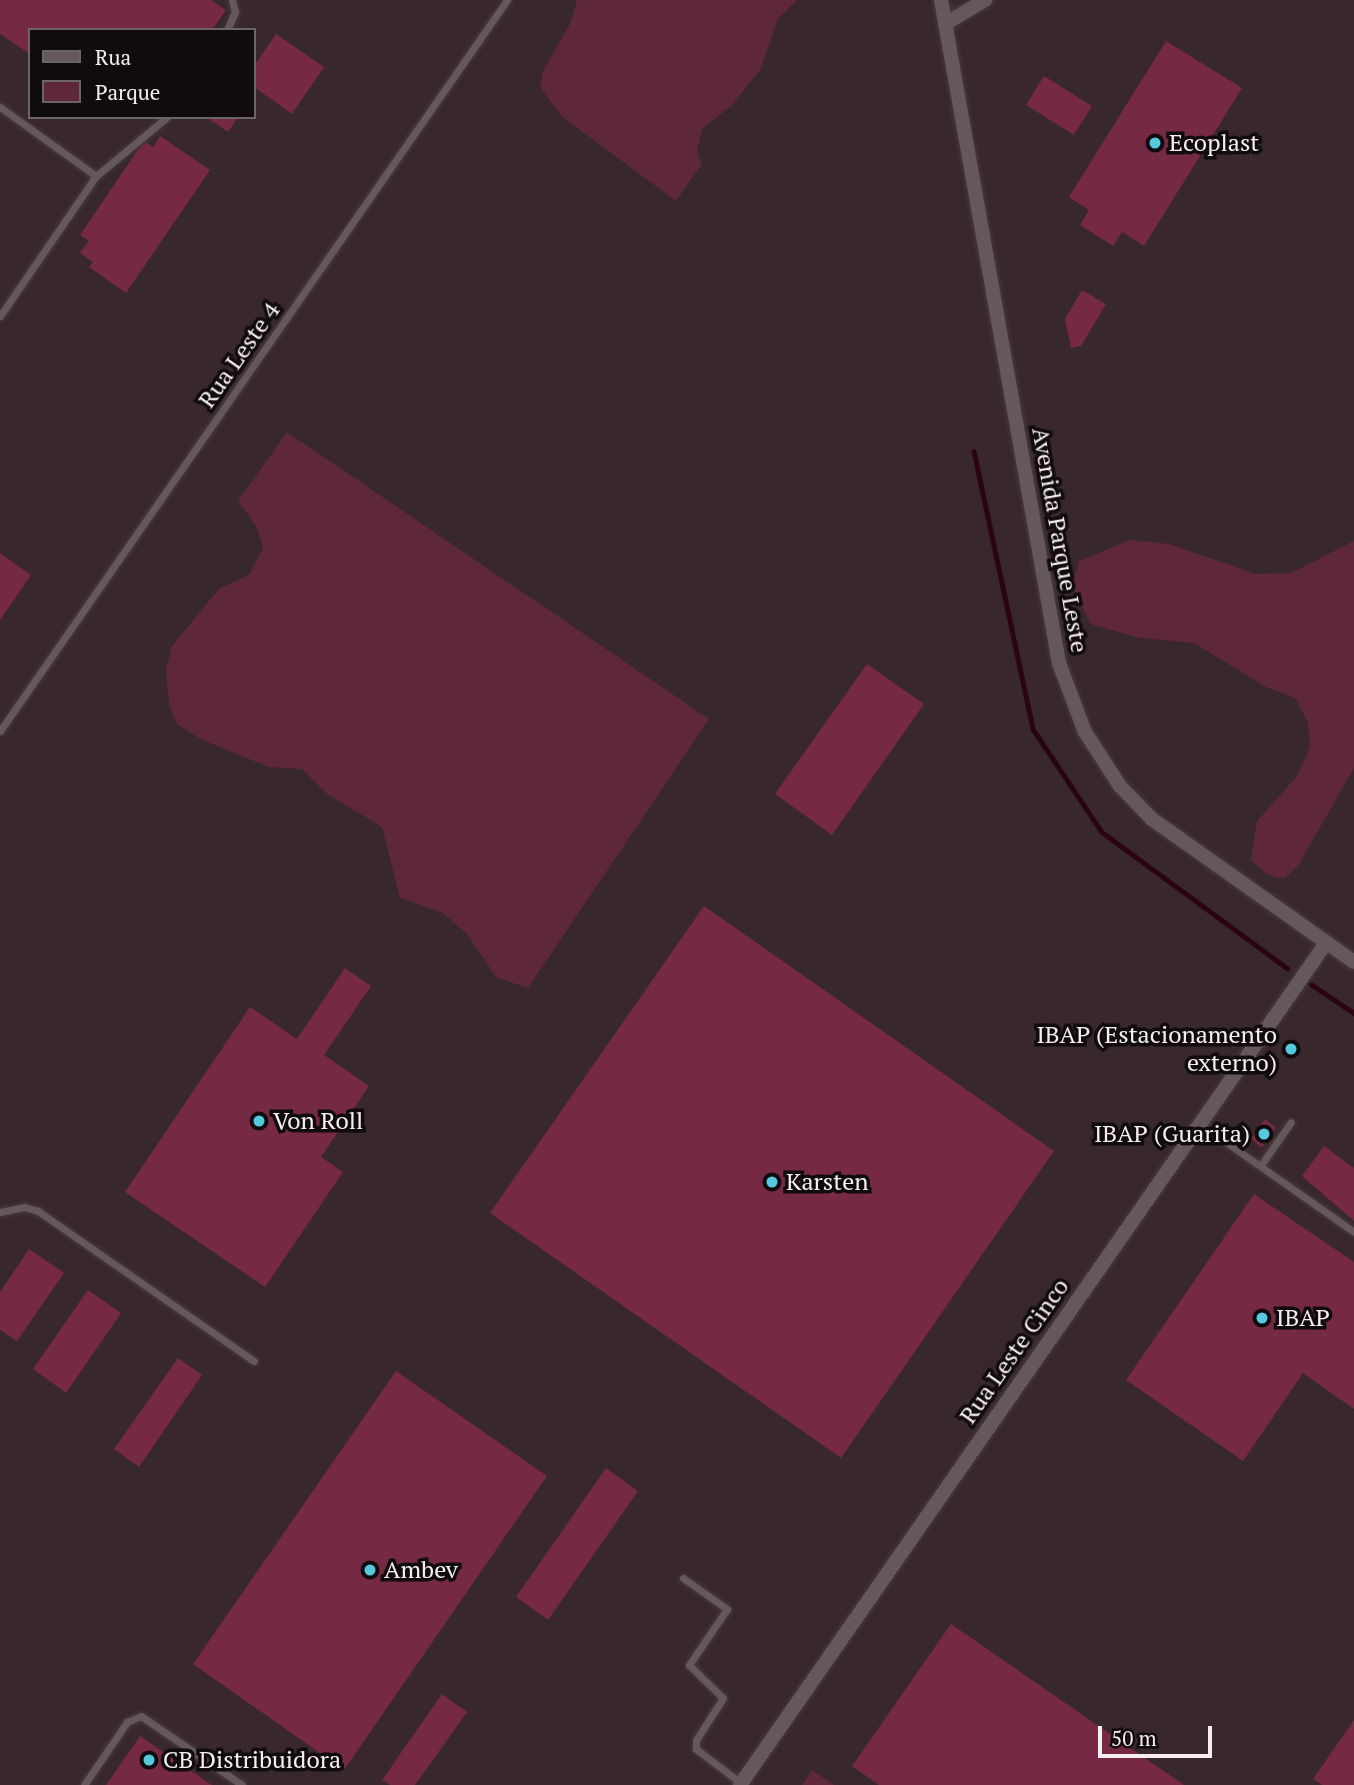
<!DOCTYPE html>
<html>
<head>
<meta charset="utf-8">
<style>
  body { margin:0 }
  #map { position:relative; width:1354px; height:1785px; overflow:hidden; background:#2b2022; font-family:"PT Serif",serif }
  div>[style] { position:absolute }
  .built>* { inset:0; background:#38272b }
  .green>* { inset:0; background:#5f273a }
  .stream>* { height:4.5px; margin:-2.25px; padding:0 2.25px; transform-origin:2.25px; border-radius:2.25px; background:#2b0413 }
  .building>* { inset:0; background:#762945 }
  .roads { filter:drop-shadow(0 0 2px #453b3e) drop-shadow(0 0 2px #453b3e) }
  .service>* { height:7px; margin:-3.5px; padding:0 3.5px; transform-origin:3.5px; border-radius:3.5px; background:#65585b }
  .minor>* { height:14px; margin:-7px; padding:0 7px; transform-origin:7px; border-radius:7px; background:#65585b }
  .dots>* { width:19px; height:19px; translate:-50% -50%; box-sizing:border-box; border:4px solid #100b0c; border-radius:50% }
  span { translate:-50% -50%; white-space:nowrap; text-align:center; line-height:1.15; -webkit-text-stroke:7px #100b0c; paint-order:stroke }
  .poi-label { font-size:24px; color:#f5edef }
  .left { translate:0 -50%; text-align:left }
  .right { translate:-100% -50%; text-align:right }
  .street-label { font-size:24px; color:#f5edef }
  .legend { position:absolute; left:28px; top:28px; width:228px; height:91px; box-sizing:border-box; background:#100b0c; border:2px solid #6c6567; margin:0; padding:9px 12px; list-style:none; font-size:21px; color:#f5edef }
  .legend li { display:flex; align-items:center; gap:14px; height:35px }
  .legend b { width:35px; border:2px solid #6c6567 }
  .scale { position:absolute; left:1098px; top:1726px; width:114px; height:32px; box-sizing:border-box; border:4px solid #f5edef; border-top:0; padding-left:9px; font-size:21px; line-height:24px; white-space:nowrap; color:#f5edef; -webkit-text-stroke:5px #100b0c; paint-order:stroke }
</style>
</head>
<body>
<div id="map">
  <div class="built">
    <i style="clip-path:polygon(evenodd,0 0,1354px 0,1354px 1785px,0 1785px,0 0,30px 30px,254px 30px,254px 117px,30px 117px,30px 30px)"></i>
  </div>
  <div class="green">
    <i style="clip-path:polygon(577px 0,797px 0,778px 19px,760px 70px,732px 105px,702px 129px,697px 151px,702px 164px,676px 201px,561px 116px,540px 87px,543px 71px,570px 24px)"></i>
    <i style="clip-path:polygon(287px 432px,709px 719px,528px 988px,496px 977px,467px 934px,443px 913px,400px 898px,382px 827px,327px 794px,302px 769px,269px 767px,202px 740px,177px 724px,169px 705px,166px 670px,172px 646px,219px 589px,250px 574px,263px 547px,256px 526px,238px 501px)"></i>
    <i style="clip-path:polygon(1130px 540px,1169px 544px,1256px 574px,1291px 573px,1354px 541px,1354px 768px,1298px 866px,1284px 879px,1268px 875px,1251px 860px,1257px 821px,1297px 776px,1310px 747px,1308px 723px,1295px 698px,1266px 687px,1194px 643px,1140px 638px,1090px 624px,1072px 585px,1079px 561px)"></i>
    <i style="clip-path:polygon(812px 1770px,834px 1785px,802px 1785px)"></i>
  </div>
  <div class="stream">
    <i style="left:974px;top:451px;width:284px;rotate:78deg"></i>
    <i style="left:1033px;top:729px;width:124px;rotate:56.2deg"></i>
    <i style="left:1102px;top:832px;width:230px;rotate:36.3deg"></i>
    <i style="left:1311px;top:984px;width:52px;rotate:34deg"></i>
  </div>
  <div class="building">
    <i style="clip-path:polygon(0 0,211px 0,226px 10px,212px 30px,30px 30px,30px 54px,0 34px)"></i>
    <i style="clip-path:polygon(276px 34px,324px 67px,292px 114px,254px 87px,254px 66px)"></i>
    <i style="clip-path:polygon(1166px 41px,1242px 88px,1144px 246px,1122px 232px,1113px 246px,1080px 225px,1089px 210px,1069px 197px)"></i>
    <i style="clip-path:polygon(1044px 76px,1092px 106px,1074px 135px,1026px 105px)"></i>
    <i style="clip-path:polygon(206px 117px,238px 117px,228px 132px)"></i>
    <i style="clip-path:polygon(160px 136px,210px 170px,126px 293px,89px 267px,93px 262px,80px 253px,89px 241px,80px 235px,139px 148px,146px 142px,153px 147px)"></i>
    <i style="clip-path:polygon(1082px 290px,1106px 304px,1081px 346px,1071px 348px,1065px 319px)"></i>
    <i style="clip-path:polygon(0 553px,31px 575px,0 620px)"></i>
    <i style="clip-path:polygon(867px 664px,924px 704px,832px 835px,775px 794px)"></i>
    <i style="clip-path:polygon(704px 906px,1054px 1151px,841px 1458px,490px 1213px)"></i>
    <i style="clip-path:polygon(345px 968px,371px 986px,324px 1055px,369px 1086px,321px 1157px,343px 1172px,265px 1287px,125px 1192px,250px 1007px,297px 1039px)"></i>
    <i style="clip-path:polygon(1265px 1119px,1276px 1128px,1262px 1148px,1251px 1139px)"></i>
    <i style="clip-path:polygon(1324px 1146px,1354px 1168px,1354px 1221px,1302px 1176px)"></i>
    <i style="clip-path:polygon(1254px 1194px,1354px 1262px,1354px 1409px,1303px 1373px,1243px 1461px,1126px 1380px)"></i>
    <i style="clip-path:polygon(29px 1249px,64px 1273px,17px 1341px,0 1330px,0 1292px)"></i>
    <i style="clip-path:polygon(88px 1290px,121px 1313px,66px 1393px,33px 1369px)"></i>
    <i style="clip-path:polygon(178px 1358px,202px 1375px,139px 1467px,114px 1449px)"></i>
    <i style="clip-path:polygon(396px 1371px,547px 1476px,344px 1770px,193px 1664px)"></i>
    <i style="clip-path:polygon(606px 1468px,638px 1491px,548px 1620px,516px 1597px)"></i>
    <i style="clip-path:polygon(951px 1624px,1184px 1785px,879px 1785px,852px 1766px)"></i>
    <i style="clip-path:polygon(442px 1694px,467px 1712px,415px 1785px,390px 1785px,382px 1780px)"></i>
    <i style="clip-path:polygon(1354px 1720px,1354px 1785px,1322px 1785px,1313px 1779px)"></i>
    <i style="clip-path:polygon(140px 1736px,212px 1785px,106px 1785px)"></i>
  </div>
  <div class="roads">
    <div class="service">
      <i style="left:227px;top:30px;width:20px;rotate:-66deg"></i>
      <i style="left:235px;top:12px;width:12px;rotate:-104deg"></i>
      <i style="left:0;top:107px;width:118px;rotate:35.7deg"></i>
      <i style="left:96px;top:176px;width:92px;rotate:-39.7deg"></i>
      <i style="left:0;top:316px;width:170px;rotate:-55.6deg"></i>
      <i style="left:0;top:731px;width:890px;rotate:-55.26deg"></i>
      <i style="left:1200px;top:1124px;width:188px;rotate:35deg"></i>
      <i style="left:1261px;top:1165px;width:52px;rotate:-55.1deg"></i>
      <i style="left:0;top:1212px;width:25px;rotate:-12deg"></i>
      <i style="left:24px;top:1207px;width:15px;rotate:16deg"></i>
      <i style="left:38px;top:1211px;width:263px;rotate:34.8deg"></i>
      <i style="left:683px;top:1578px;width:54px;rotate:35.2deg"></i>
      <i style="left:727px;top:1609px;width:68px;rotate:124.2deg"></i>
      <i style="left:689px;top:1665px;width:47px;rotate:44.1deg"></i>
      <i style="left:723px;top:1698px;width:50px;rotate:122.7deg"></i>
      <i style="left:696px;top:1740px;width:9px;rotate:90deg"></i>
      <i style="left:696px;top:1749px;width:56px;rotate:37.1deg"></i>
      <i style="left:84px;top:1785px;width:76px;rotate:-55.7deg"></i>
      <i style="left:127px;top:1722px;width:15px;rotate:-23deg"></i>
      <i style="left:141px;top:1716px;width:122px;rotate:34.3deg"></i>
    </div>
    <div class="minor">
      <i style="left:941px;top:0;width:673px;rotate:79.91deg"></i>
      <i style="left:1059px;top:663px;width:74px;rotate:69.4deg"></i>
      <i style="left:1085px;top:732px;width:64px;rotate:57.1deg"></i>
      <i style="left:1120px;top:786px;width:46px;rotate:45.9deg"></i>
      <i style="left:1152px;top:819px;width:247px;rotate:35.3deg"></i>
      <i style="left:945px;top:24px;width:47px;rotate:-31deg"></i>
      <i style="left:740px;top:1785px;width:1026px;rotate:-55.16deg"></i>
    </div>
  </div>
  <div class="dots">
    <i style="left:1155px;top:143px;background:#55cadf"></i>
    <i style="left:1291px;top:1049px;background:#55cadf"></i>
    <i style="left:259px;top:1121px;background:#55cadf"></i>
    <i style="left:1264px;top:1134px;background:#55cadf"></i>
    <i style="left:772px;top:1182px;background:#55cadf"></i>
    <i style="left:1262px;top:1318px;background:#55cadf"></i>
    <i style="left:370px;top:1570px;background:#55cadf"></i>
    <i style="left:149px;top:1760px;background:#55cadf"></i>
  </div>
  <div class="poi-label">
    <span class="left" style="left:1169px;top:143px">Ecoplast</span>
    <span class="right" style="left:1277px;top:1049px">IBAP (Estacionamento<br>externo)</span>
    <span class="left" style="left:273px;top:1121px">Von Roll</span>
    <span class="right" style="left:1250px;top:1134px">IBAP (Guarita)</span>
    <span class="left" style="left:786px;top:1182px">Karsten</span>
    <span class="left" style="left:1276px;top:1318px">IBAP</span>
    <span class="left" style="left:384px;top:1570px">Ambev</span>
    <span class="left" style="left:163px;top:1760px">CB Distribuidora</span>
  </div>
  <div class="street-label">
    <span style="left:239px;top:355px;rotate:-55deg">Rua Leste 4</span>
    <span style="left:1060px;top:540px;rotate:80deg">Avenida Parque Leste</span>
    <span style="left:1014px;top:1351px;rotate:-55deg">Rua Leste Cinco</span>
  </div>
  <ul class="legend">
  <li><b style="height:9px;background:#65585b"></b>Rua</li>
  <li><b style="height:19px;background:#5f273a"></b>Parque</li>
  </ul>
  <div class="scale">50 m</div>
</div>
</body>
</html>
